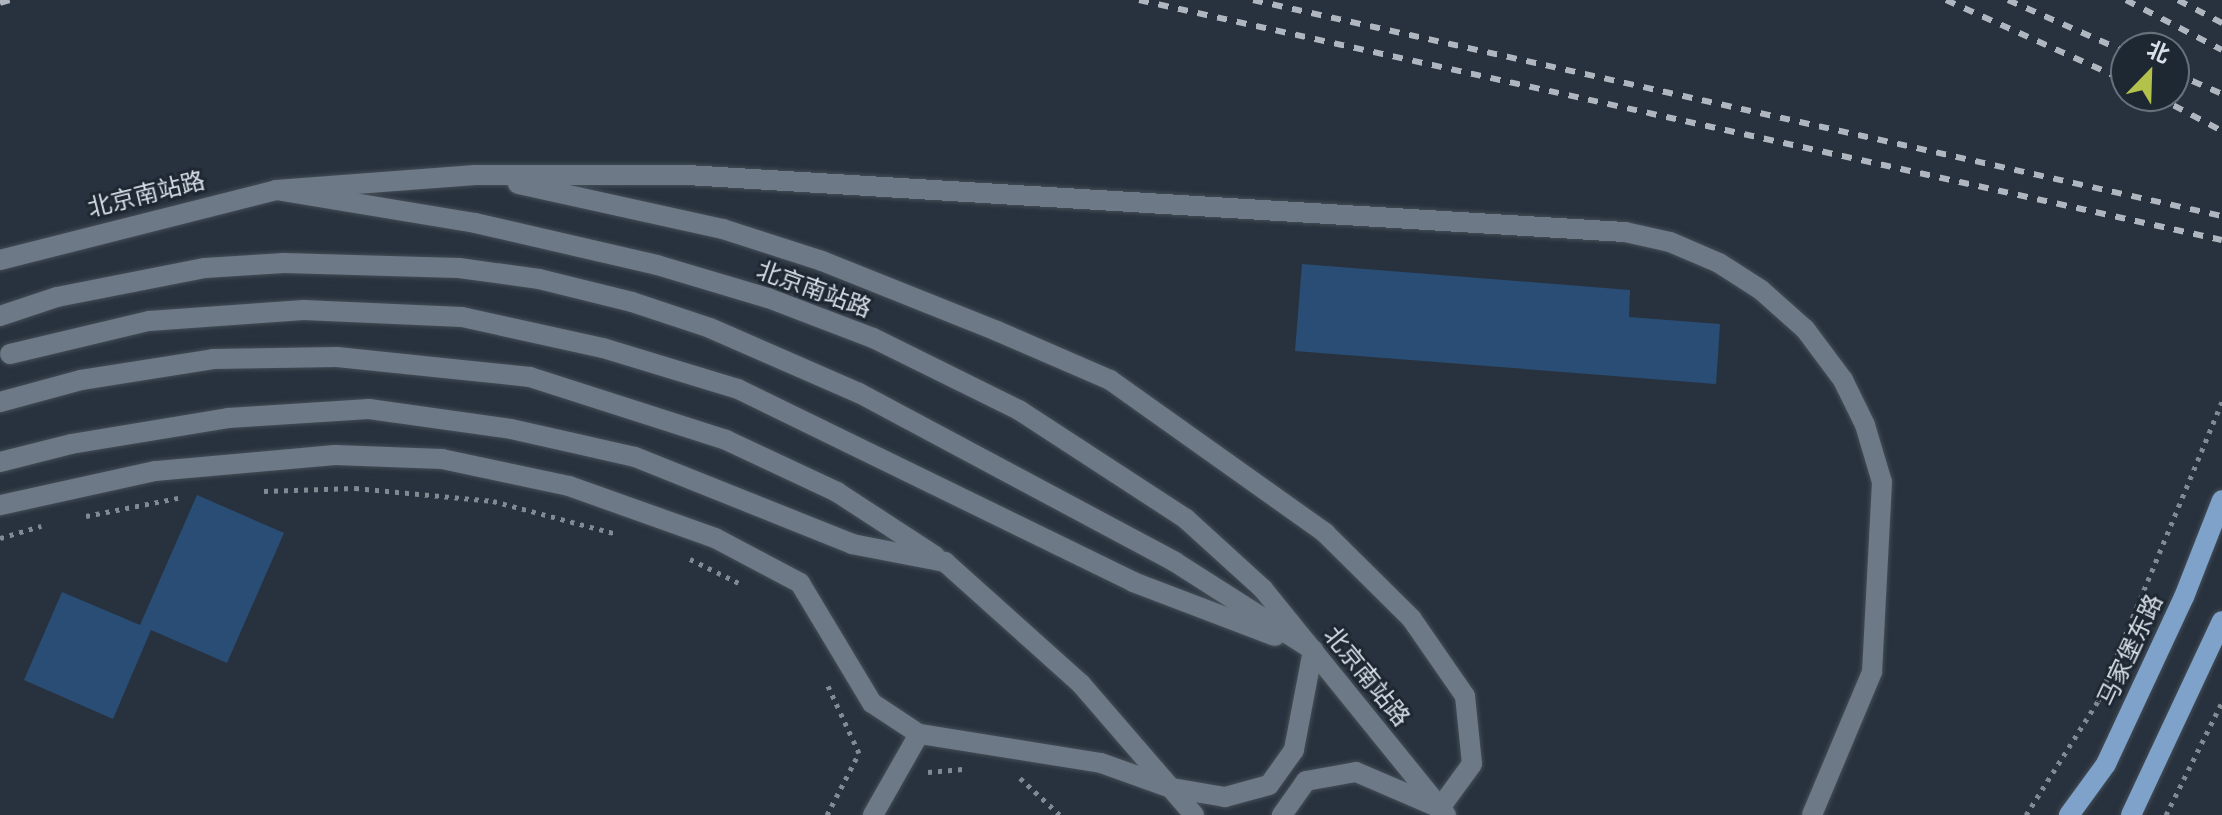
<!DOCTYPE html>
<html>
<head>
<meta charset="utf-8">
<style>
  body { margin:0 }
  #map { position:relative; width:2222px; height:815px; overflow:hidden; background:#28323e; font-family:Merriweather,"Noto Sans SC",serif }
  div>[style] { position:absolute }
  .building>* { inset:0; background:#294d74 }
  .path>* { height:5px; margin-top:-2.5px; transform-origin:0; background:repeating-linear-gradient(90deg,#818993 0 4px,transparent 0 10px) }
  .roads { filter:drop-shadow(0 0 2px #444d56) drop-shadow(0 0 2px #444d56) }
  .minor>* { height:20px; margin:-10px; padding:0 10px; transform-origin:10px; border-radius:10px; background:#6d7986 }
  .major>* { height:20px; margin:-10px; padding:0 10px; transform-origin:10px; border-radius:10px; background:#7fa2ca }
  .rail>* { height:6px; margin-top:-3px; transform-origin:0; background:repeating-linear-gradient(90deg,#afb6bf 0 10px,transparent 0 20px) }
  span { translate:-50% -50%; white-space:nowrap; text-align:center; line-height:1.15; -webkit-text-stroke:6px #1e2833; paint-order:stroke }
  .street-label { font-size:24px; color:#d8dee6 }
  .north { position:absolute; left:2110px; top:32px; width:80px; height:80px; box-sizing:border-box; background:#1e2833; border:2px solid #68717b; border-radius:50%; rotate:23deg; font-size:22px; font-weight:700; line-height:32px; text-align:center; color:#d8dee6 }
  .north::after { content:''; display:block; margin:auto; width:28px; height:36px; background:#b3c24b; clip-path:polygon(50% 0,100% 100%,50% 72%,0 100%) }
</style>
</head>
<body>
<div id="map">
  <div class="building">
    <i style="clip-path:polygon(1302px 264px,1630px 290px,1629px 317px,1720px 324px,1716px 384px,1295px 351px)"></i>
    <i style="clip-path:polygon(197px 495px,284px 533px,227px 663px,151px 630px,113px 719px,24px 680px,62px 592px,140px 625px)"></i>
  </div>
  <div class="path">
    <i style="left:264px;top:491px;width:91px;rotate:-1.9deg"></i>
    <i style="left:355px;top:488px;width:139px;rotate:5.4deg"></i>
    <i style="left:493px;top:501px;width:128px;rotate:14.9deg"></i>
    <i style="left:86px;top:516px;width:94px;rotate:-11.1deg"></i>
    <i style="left:0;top:538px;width:43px;rotate:-16.3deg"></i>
    <i style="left:690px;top:559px;width:55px;rotate:26.1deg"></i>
    <i style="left:928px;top:772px;width:38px;rotate:-5deg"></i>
    <i style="left:1020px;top:778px;width:54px;rotate:42.8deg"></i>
    <i style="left:827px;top:815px;width:70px;rotate:-62.7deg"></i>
    <i style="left:859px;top:753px;width:74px;rotate:-114.8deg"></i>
    <i style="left:2026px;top:815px;width:135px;rotate:-57.7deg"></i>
    <i style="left:2098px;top:701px;width:324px;rotate:-67.5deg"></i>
    <i style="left:2166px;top:815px;width:126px;rotate:-63.6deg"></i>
  </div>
  <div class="roads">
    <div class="minor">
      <i style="left:518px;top:184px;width:210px;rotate:12.4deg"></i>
      <i style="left:723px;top:229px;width:104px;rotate:17.9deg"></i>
      <i style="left:822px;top:261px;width:188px;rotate:21.8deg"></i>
      <i style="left:997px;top:331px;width:123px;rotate:23.4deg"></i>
      <i style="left:1110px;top:380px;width:264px;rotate:35.4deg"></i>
      <i style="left:1325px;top:533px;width:121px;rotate:44.7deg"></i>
      <i style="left:1411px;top:618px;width:95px;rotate:55.3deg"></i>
      <i style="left:1465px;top:696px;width:68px;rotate:84.1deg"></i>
      <i style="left:1472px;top:764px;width:54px;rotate:126deg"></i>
      <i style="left:1440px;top:808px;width:91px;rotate:-156.8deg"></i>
      <i style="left:1356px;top:772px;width:51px;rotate:169.8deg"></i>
      <i style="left:1306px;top:781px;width:42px;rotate:125.2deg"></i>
      <i style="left:276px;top:190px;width:200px;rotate:-4.3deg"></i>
      <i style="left:475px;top:175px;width:212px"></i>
      <i style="left:687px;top:175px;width:940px;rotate:3.48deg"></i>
      <i style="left:1625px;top:232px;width:46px;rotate:12.5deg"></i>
      <i style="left:1670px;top:242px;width:53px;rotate:23.2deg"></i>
      <i style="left:1719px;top:263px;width:50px;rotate:32.7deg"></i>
      <i style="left:1761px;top:290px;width:59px;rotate:41.6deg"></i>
      <i style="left:1805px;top:329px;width:64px;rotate:53.3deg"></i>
      <i style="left:1843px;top:380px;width:50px;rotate:63.9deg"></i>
      <i style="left:1865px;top:425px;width:59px;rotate:73.4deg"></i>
      <i style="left:1882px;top:482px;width:190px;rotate:93deg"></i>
      <i style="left:1872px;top:672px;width:155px;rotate:112.8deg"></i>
      <i style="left:0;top:260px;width:285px;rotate:-14.2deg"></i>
      <i style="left:276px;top:190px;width:202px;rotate:9.4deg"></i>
      <i style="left:475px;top:223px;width:187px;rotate:13deg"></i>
      <i style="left:657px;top:265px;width:116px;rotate:16.6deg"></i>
      <i style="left:768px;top:298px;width:112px;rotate:20.9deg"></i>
      <i style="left:873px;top:338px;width:163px;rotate:26.3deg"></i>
      <i style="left:1019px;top:410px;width:199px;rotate:33.1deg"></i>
      <i style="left:1186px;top:519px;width:104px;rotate:42.3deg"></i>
      <i style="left:1263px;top:589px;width:291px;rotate:51deg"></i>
      <i style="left:0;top:316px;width:60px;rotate:-18.4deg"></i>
      <i style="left:57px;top:297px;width:151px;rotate:-11.1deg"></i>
      <i style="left:205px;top:268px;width:79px;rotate:-3.6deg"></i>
      <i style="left:284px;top:263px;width:175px;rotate:1.6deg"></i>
      <i style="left:459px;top:268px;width:81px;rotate:7.8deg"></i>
      <i style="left:539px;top:279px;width:96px;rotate:13.9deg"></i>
      <i style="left:632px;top:302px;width:82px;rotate:18.4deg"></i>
      <i style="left:710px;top:328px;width:163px;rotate:23.6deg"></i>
      <i style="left:859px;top:393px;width:358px;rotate:28.1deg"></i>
      <i style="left:1175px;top:562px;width:164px;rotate:32.5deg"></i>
      <i style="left:1313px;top:650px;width:102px;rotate:100.8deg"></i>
      <i style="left:1294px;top:750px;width:43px;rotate:125.5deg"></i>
      <i style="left:1269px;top:785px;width:46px;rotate:164.7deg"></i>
      <i style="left:1225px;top:797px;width:55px;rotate:-170.5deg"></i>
      <i style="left:1171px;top:788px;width:74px;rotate:-160.3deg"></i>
      <i style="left:1101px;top:763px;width:184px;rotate:-170.9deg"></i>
      <i style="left:919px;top:734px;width:56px;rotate:-146.6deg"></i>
      <i style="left:872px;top:703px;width:140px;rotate:-121deg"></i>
      <i style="left:800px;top:583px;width:96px;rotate:-152.1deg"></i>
      <i style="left:715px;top:538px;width:155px;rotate:-160.4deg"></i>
      <i style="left:569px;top:486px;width:130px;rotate:-168deg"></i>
      <i style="left:442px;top:459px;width:107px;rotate:-177.9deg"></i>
      <i style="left:335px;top:455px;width:181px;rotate:174.9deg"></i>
      <i style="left:155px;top:471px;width:159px;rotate:167.6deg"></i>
      <i style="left:10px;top:354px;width:143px;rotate:-13.4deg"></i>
      <i style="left:149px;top:321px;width:155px;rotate:-4.1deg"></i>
      <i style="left:304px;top:310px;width:158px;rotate:2.5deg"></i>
      <i style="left:462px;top:317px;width:144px;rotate:12.4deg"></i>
      <i style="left:603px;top:348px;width:141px;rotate:16.9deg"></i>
      <i style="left:738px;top:389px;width:440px;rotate:26deg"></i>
      <i style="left:1133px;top:582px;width:152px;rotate:20.8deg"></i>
      <i style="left:0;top:402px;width:84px;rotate:-15.2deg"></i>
      <i style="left:81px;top:380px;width:134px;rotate:-9deg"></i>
      <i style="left:213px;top:359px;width:124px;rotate:-0.9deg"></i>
      <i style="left:337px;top:357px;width:194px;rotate:5.9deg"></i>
      <i style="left:530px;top:377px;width:206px;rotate:17.8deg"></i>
      <i style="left:726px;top:440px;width:123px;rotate:25.1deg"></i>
      <i style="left:837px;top:492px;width:117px;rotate:33.1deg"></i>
      <i style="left:0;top:462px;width:73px;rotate:-14.2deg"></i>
      <i style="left:71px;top:444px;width:159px;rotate:-9.4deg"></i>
      <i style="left:228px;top:418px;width:141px;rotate:-3.7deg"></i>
      <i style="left:369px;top:409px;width:143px;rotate:8deg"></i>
      <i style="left:511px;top:429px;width:127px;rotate:12.7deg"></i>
      <i style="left:635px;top:457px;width:234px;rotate:21.8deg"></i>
      <i style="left:852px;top:544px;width:95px;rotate:11deg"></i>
      <i style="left:945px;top:562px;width:183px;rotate:41.9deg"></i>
      <i style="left:1081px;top:684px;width:173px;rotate:49.2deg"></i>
      <i style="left:873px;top:815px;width:93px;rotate:-60.4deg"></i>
    </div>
    <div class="major">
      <i style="left:2069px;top:815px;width:63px;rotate:-54deg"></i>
      <i style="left:2106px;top:764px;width:184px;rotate:-65deg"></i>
      <i style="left:2184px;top:597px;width:104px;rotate:-68.6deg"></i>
      <i style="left:2131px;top:815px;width:214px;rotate:-64.9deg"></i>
    </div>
  </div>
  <div class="rail">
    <i style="left:1139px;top:0;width:1109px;rotate:12.5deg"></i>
    <i style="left:1253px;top:0;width:993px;rotate:12.57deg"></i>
    <i style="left:1946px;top:0;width:197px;rotate:24.2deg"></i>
    <i style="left:2008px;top:0;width:129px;rotate:23.8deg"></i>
    <i style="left:2126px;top:0;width:108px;rotate:27.5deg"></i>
    <i style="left:2178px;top:0;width:50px;rotate:27.6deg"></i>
    <i style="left:0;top:3px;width:10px;rotate:-17deg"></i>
    <i style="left:2174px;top:73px;width:52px;rotate:23.6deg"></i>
    <i style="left:2156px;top:96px;width:75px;rotate:27.9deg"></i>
  </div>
  <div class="street-label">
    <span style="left:146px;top:194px;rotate:-14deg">北京南站路</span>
    <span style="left:814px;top:289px;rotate:20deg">北京南站路</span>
    <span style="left:2130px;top:650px;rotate:-65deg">马家堡东路</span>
    <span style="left:1367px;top:676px;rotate:51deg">北京南站路</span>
  </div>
  <div class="north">北</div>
</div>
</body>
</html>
